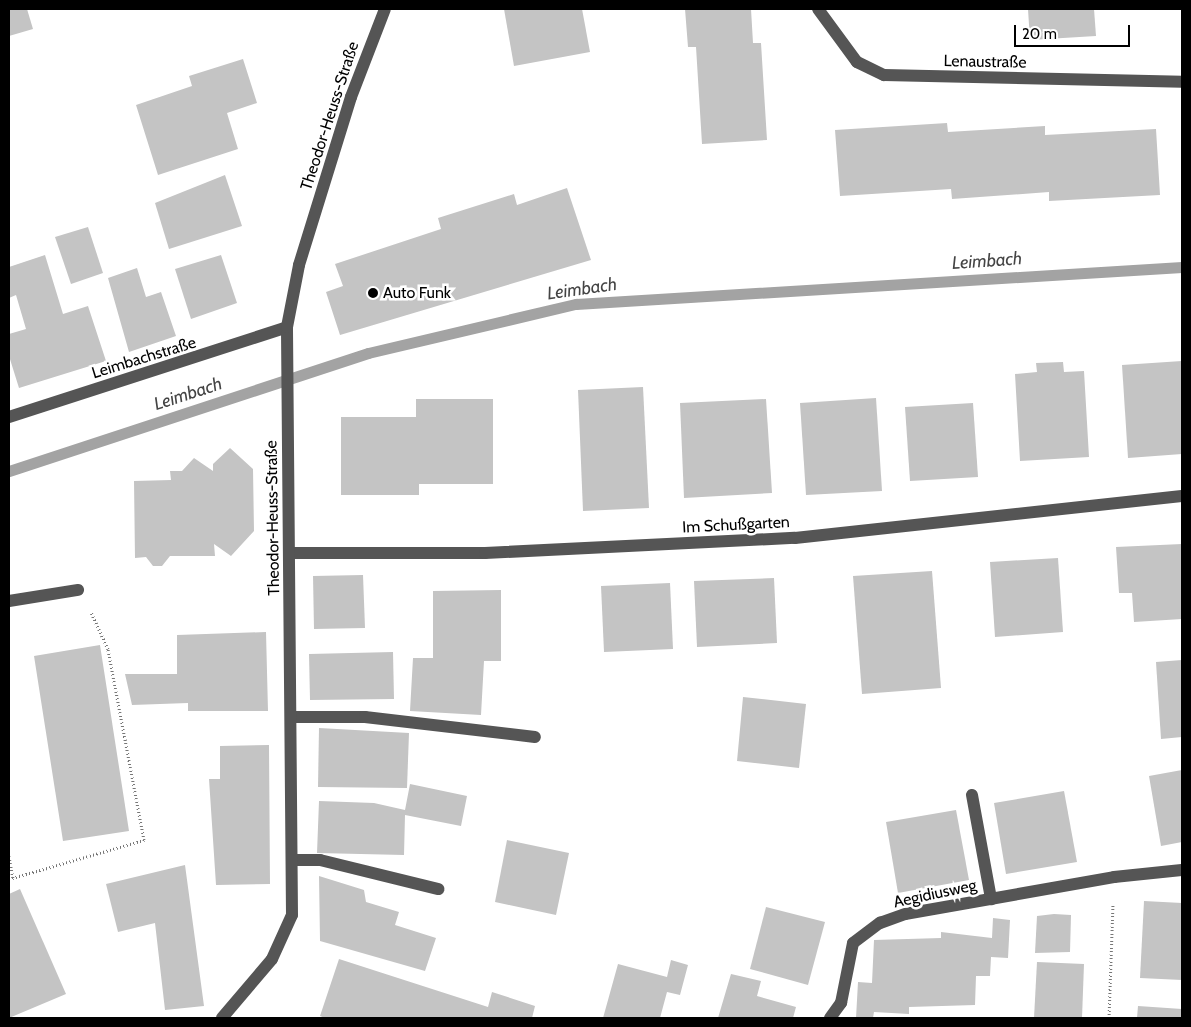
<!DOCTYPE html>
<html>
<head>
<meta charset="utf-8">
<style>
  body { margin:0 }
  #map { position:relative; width:1191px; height:1027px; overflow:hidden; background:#fff; font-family:Cabin,sans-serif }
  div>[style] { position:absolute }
  .stream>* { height:11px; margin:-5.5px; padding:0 5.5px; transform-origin:5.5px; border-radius:5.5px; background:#a3a3a3 }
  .building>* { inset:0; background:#c4c4c4 }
  .path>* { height:3px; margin-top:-1.5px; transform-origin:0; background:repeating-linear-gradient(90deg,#777 0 1px,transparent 0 3.5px) }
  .minor>* { height:12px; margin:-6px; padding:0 6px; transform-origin:6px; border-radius:6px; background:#555 }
  .dots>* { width:14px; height:14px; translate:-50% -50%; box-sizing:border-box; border:2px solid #fff; border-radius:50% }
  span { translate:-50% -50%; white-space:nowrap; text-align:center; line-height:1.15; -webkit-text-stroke:5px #fff; paint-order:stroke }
  .street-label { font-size:16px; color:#000 }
  .poi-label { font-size:16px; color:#000 }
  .left { translate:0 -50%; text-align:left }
  .water-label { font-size:18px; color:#444; font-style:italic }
  .frame { position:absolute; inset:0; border:10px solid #000; pointer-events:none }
  .scale { position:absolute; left:1014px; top:25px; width:116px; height:22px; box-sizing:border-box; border:2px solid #000; border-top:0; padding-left:6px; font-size:15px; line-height:18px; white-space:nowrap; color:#000; -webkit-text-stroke:4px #fff; paint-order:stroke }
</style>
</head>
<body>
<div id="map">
  <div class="stream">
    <i style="left:9px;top:471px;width:378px;rotate:-18.2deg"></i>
    <i style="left:368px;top:353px;width:214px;rotate:-13.3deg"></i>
    <i style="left:576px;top:304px;width:607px;rotate:-3.49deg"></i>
  </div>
  <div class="building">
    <i style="clip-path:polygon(9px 9px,27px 9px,33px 29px,9px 36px)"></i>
    <i style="clip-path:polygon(504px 9px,582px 9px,590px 52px,514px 66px)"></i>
    <i style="clip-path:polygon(685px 9px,751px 9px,753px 43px,761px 43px,767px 140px,702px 144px,696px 47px,688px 47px)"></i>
    <i style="clip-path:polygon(1028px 9px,1094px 9px,1096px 36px,1030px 40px)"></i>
    <i style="clip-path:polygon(243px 59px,257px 103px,227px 113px,238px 149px,158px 175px,136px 105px,192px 86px,189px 76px)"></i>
    <i style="clip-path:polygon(947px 123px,948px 132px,1045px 126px,1045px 135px,1156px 129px,1160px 195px,1049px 201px,1049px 192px,952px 199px,951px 189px,840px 196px,835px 130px)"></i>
    <i style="clip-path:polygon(225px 175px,242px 226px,169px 249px,155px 203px)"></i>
    <i style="clip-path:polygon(567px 188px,591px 260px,340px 335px,326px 292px,343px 286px,335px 264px,441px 229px,438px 218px,514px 194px,517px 205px)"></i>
    <i style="clip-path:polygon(88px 227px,103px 273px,71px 284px,55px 237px)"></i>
    <i style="clip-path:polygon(45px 255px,63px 314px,88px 306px,106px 361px,19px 388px,9px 356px,9px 334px,26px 329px,16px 295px,9px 298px,9px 267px)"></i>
    <i style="clip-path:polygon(221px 255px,237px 303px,191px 319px,175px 269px)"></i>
    <i style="clip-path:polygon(137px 268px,146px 297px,161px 292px,176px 336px,129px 352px,108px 278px)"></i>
    <i style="clip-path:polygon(1182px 361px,1182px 454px,1128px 458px,1122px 365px)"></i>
    <i style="clip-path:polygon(1063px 362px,1064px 372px,1084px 371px,1089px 457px,1020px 461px,1015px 374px,1037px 372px,1036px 363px)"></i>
    <i style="clip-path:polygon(643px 387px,649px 508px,583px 511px,578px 390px)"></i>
    <i style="clip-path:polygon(876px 398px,882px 491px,806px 495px,800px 403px)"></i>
    <i style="clip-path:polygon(416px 399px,493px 399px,493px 484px,419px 484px,419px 495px,341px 495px,341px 417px,416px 417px)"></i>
    <i style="clip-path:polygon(766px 399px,772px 493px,684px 498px,680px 403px)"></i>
    <i style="clip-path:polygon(973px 403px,978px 477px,910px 481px,905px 407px)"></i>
    <i style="clip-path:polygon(230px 448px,253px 469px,254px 531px,231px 556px,214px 544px,215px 556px,170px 556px,162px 566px,153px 566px,146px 557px,135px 558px,134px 481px,171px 480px,170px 471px,182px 471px,194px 458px,213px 471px,213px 464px)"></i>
    <i style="clip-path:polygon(1182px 544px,1182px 619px,1134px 622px,1132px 593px,1119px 593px,1116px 547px)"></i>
    <i style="clip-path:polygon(1058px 558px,1063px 632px,995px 637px,990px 562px)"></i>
    <i style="clip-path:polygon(932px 571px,941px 688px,862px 694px,853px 576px)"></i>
    <i style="clip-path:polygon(363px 575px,365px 628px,314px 629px,313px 576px)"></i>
    <i style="clip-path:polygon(774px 578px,777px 643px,697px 647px,694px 581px)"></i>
    <i style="clip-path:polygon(670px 583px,673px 649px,604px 652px,601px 586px)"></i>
    <i style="clip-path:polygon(501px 590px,501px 661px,484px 661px,481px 715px,410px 711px,413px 658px,433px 658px,433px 591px)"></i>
    <i style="clip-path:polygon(266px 632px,268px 711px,188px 711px,188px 703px,132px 705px,125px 674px,177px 674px,177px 635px)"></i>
    <i style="clip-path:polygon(100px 645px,129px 831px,63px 841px,34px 656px)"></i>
    <i style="clip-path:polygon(393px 652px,394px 699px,310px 700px,309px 654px)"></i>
    <i style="clip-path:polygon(1182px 660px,1182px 737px,1161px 739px,1156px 662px)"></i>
    <i style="clip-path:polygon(743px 697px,806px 704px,799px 768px,737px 761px)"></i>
    <i style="clip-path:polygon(319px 728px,409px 733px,407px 788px,318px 787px)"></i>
    <i style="clip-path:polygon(269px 745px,270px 884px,216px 885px,209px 779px,220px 779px,220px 746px)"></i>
    <i style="clip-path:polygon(1182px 770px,1182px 842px,1161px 846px,1149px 776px)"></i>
    <i style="clip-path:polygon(410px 784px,467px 796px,461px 826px,405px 815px,404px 855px,317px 853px,319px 801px,374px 803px,405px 810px)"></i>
    <i style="clip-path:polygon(1064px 791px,1077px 862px,1006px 874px,994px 803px)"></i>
    <i style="clip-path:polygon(956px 810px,969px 880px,898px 893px,886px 822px)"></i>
    <i style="clip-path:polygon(507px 840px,569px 853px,556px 915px,495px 902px)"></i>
    <i style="clip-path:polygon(185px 865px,204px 1006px,165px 1010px,155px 923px,118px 932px,106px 884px)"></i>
    <i style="clip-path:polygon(319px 876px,364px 890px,366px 902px,399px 912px,395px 925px,436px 938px,425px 971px,320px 941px)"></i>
    <i style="clip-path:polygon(20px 889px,66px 994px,9px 1018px,9px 894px)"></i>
    <i style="clip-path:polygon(1144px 901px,1182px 903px,1182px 980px,1140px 978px)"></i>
    <i style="clip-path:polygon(766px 907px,825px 922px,808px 985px,750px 969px)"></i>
    <i style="clip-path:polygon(1054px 914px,1071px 915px,1070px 952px,1035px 953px,1037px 916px)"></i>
    <i style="clip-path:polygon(993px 918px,1010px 920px,1008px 958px,991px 957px,990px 976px,976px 976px,975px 1005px,909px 1007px,909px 1014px,874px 1012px,873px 1018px,856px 1018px,858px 982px,872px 983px,874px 940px,941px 938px,941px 932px,992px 938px)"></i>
    <i style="clip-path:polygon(339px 959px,488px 1007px,492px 992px,535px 1006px,532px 1018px,325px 1018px,320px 1016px)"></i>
    <i style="clip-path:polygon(671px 960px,688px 965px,680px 995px,667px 992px,660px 1018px,603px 1018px,618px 964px,667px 977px)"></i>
    <i style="clip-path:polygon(1037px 962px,1084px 964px,1082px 1018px,1034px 1018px)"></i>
    <i style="clip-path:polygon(731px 974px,761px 981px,757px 996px,796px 1007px,793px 1018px,718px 1018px)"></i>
    <i style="clip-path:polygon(1138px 1006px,1182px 1009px,1182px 1018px,1137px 1018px)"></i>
  </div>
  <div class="path">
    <i style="left:9px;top:856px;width:22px;rotate:80deg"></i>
    <i style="left:9px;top:879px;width:141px;rotate:-16.1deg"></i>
    <i style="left:144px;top:840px;width:194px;rotate:-100.7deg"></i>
    <i style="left:108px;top:649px;width:41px;rotate:-114.7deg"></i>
    <i style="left:1109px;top:1018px;width:115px;rotate:-88deg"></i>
  </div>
  <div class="minor">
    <i style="left:818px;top:9px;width:66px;rotate:53.7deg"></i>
    <i style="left:857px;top:62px;width:30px;rotate:26deg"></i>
    <i style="left:884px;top:75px;width:298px;rotate:1.3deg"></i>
    <i style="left:9px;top:417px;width:292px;rotate:-17.9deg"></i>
    <i style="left:289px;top:553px;width:196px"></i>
    <i style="left:485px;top:553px;width:310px;rotate:-2.8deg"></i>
    <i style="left:795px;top:538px;width:389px;rotate:-6.2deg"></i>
    <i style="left:9px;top:601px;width:70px;rotate:-9.1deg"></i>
    <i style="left:292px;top:717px;width:73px"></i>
    <i style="left:365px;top:717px;width:171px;rotate:6.7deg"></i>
    <i style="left:972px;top:795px;width:106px;rotate:79.6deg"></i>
    <i style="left:294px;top:860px;width:26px"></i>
    <i style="left:320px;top:860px;width:122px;rotate:13.8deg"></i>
    <i style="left:222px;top:1018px;width:77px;rotate:-49.7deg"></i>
    <i style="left:272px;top:959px;width:48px;rotate:-65.6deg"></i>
    <i style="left:292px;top:915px;width:588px;rotate:-90.49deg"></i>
    <i style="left:287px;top:327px;width:63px;rotate:-79deg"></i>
    <i style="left:299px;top:265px;width:176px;rotate:-72.8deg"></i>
    <i style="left:351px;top:97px;width:94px;rotate:-68.9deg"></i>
    <i style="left:830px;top:1018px;width:19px;rotate:-54deg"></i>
    <i style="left:841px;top:1003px;width:61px;rotate:-78.7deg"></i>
    <i style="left:853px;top:943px;width:34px;rotate:-37deg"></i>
    <i style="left:880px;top:923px;width:27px;rotate:-20deg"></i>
    <i style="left:905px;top:914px;width:212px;rotate:-10deg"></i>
    <i style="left:1114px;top:877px;width:68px;rotate:-5.9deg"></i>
  </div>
  <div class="dots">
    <i style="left:373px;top:293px;background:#000"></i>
  </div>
  <div class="street-label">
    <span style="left:985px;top:62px;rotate:1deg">Lenaustraße</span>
    <span style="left:330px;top:116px;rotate:-72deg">Theodor-Heuss-Straße</span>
    <span style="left:144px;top:358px;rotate:-17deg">Leimbachstraße</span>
    <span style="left:273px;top:518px;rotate:-91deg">Theodor-Heuss-Straße</span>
    <span style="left:736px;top:525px;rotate:-3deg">Im Schußgarten</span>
    <span style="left:935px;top:894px;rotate:-12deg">Aegidiusweg</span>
  </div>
  <div class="poi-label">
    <span class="left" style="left:383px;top:293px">Auto Funk</span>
  </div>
  <div class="water-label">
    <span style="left:987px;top:261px;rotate:-4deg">Leimbach</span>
    <span style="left:582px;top:289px;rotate:-8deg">Leimbach</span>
    <span style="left:188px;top:394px;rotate:-18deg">Leimbach</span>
  </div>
  <div class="frame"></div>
  <div class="scale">20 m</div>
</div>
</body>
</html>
